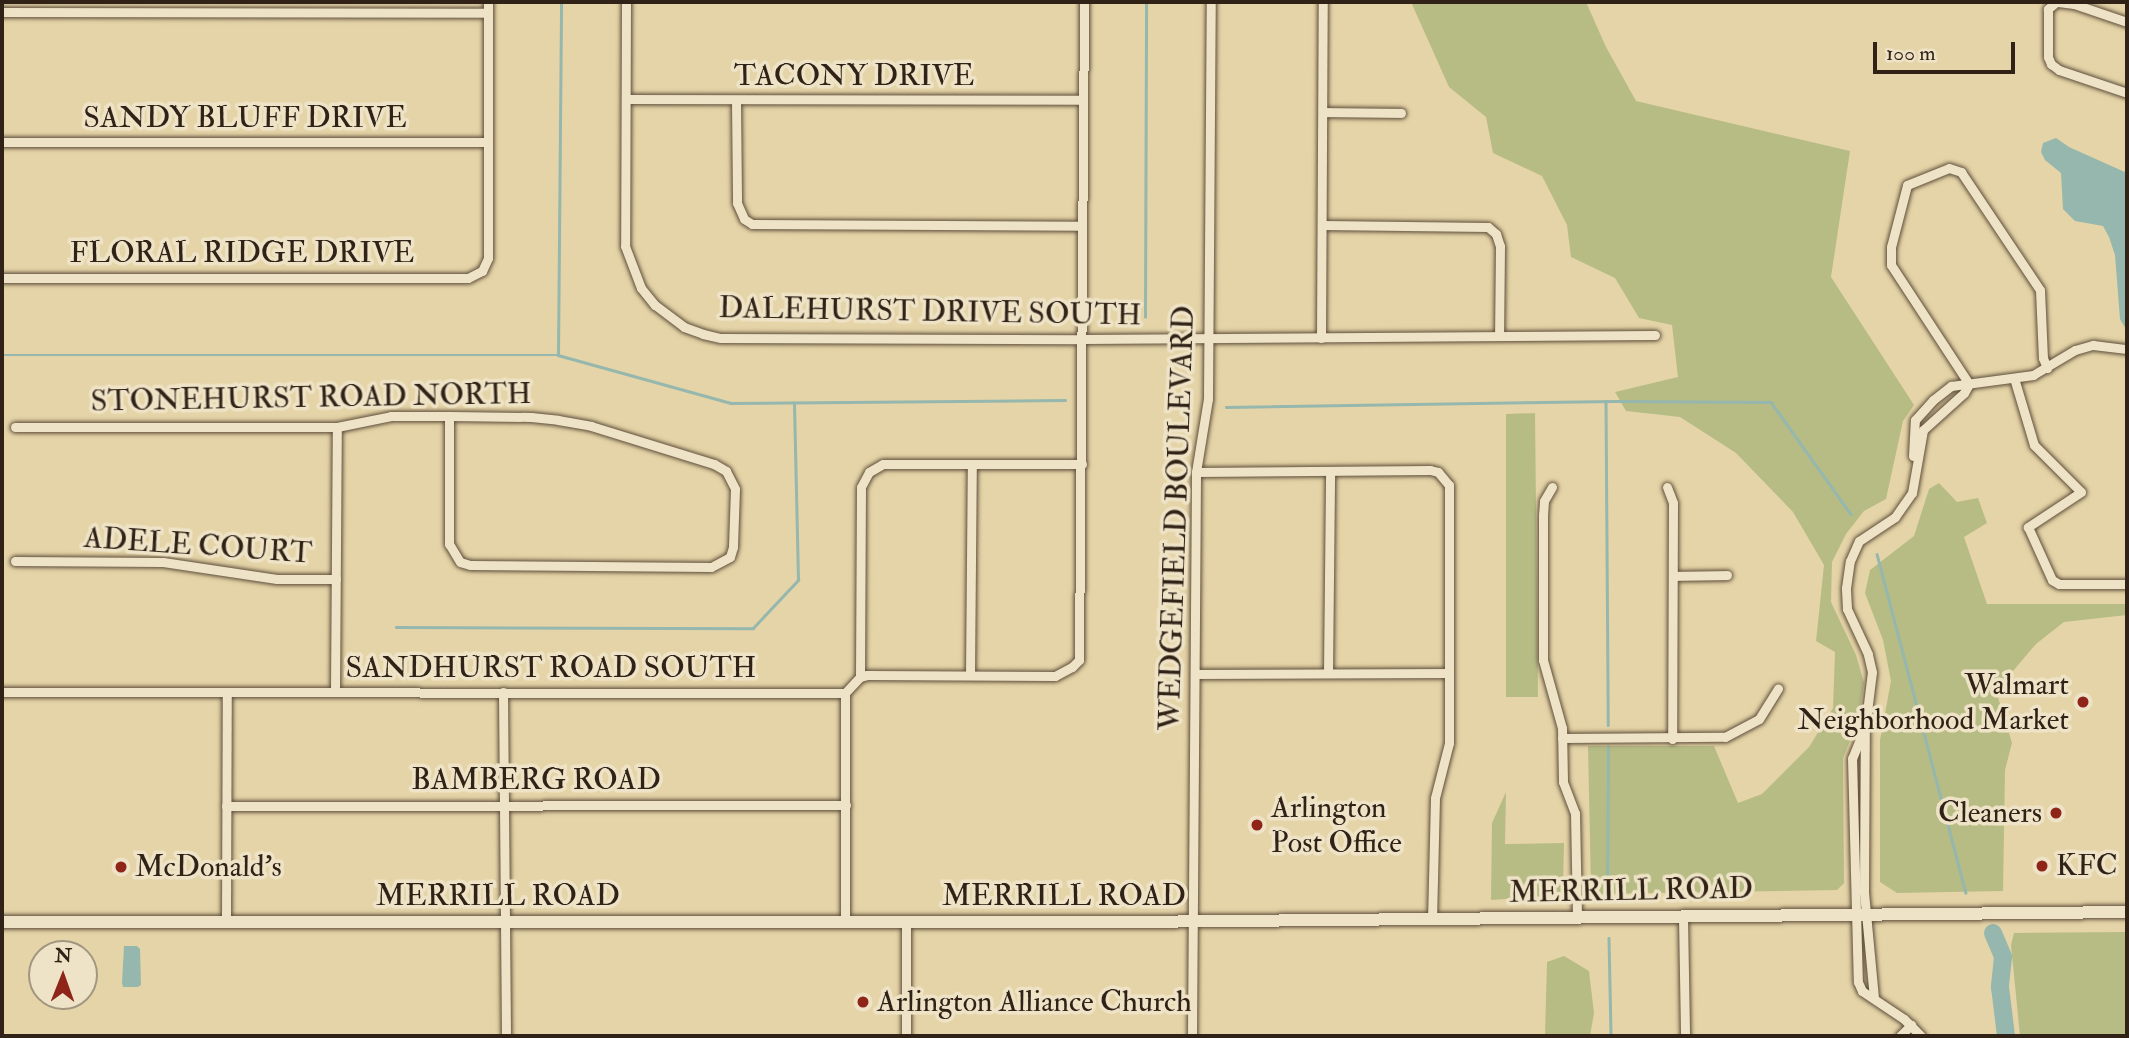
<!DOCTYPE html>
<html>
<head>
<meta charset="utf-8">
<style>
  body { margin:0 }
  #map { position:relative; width:2129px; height:1038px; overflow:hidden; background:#e5d4a7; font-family:"IM FELL Double Pica",serif }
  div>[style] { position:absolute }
  .green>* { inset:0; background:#b7bc85 }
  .water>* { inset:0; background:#96b7ad }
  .stream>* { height:2.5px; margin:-1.25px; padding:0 1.25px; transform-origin:1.25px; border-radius:1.25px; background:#96b7ad }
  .river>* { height:18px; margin:-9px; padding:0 9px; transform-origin:9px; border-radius:9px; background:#96b7ad }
  .roads { filter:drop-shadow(0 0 2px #5e4e3b) drop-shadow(0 0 2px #5e4e3b) }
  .minor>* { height:9px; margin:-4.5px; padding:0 4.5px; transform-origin:4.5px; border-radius:4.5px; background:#eee3c6 }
  .secondary>* { height:12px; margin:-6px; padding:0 6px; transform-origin:6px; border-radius:6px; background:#eee3c6 }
  .dots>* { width:19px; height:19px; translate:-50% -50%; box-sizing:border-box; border:4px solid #eee3c6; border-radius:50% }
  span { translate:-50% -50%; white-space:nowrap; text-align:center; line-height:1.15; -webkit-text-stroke:7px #eee3c6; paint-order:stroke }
  .street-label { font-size:30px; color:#312217 }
  .poi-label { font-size:30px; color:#312217 }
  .right { translate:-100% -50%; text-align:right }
  .left { translate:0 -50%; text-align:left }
  .frame { position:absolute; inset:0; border:4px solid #312217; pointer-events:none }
  .north { position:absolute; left:28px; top:940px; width:70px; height:70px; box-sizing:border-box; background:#eee3c6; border:2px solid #a29680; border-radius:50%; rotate:1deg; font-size:19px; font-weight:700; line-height:28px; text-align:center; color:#312217 }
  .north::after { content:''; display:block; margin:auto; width:24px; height:32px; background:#8f2418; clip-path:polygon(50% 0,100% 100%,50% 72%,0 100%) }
  .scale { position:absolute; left:1873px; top:42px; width:142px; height:32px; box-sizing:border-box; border:4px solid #312217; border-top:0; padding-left:9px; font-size:21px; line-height:24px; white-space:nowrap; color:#312217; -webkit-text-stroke:5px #eee3c6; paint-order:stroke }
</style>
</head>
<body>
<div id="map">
  <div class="green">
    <i style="clip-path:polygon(1411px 2px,1586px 2px,1606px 47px,1636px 101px,1850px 151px,1831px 277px,1914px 405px,1903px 421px,1886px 499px,1864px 511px,1846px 534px,1832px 562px,1831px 602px,1856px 655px,1864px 683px,1858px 721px,1843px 758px,1844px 883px,1837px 890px,1596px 894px,1591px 889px,1588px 746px,1714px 746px,1738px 803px,1762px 794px,1809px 747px,1833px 708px,1835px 652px,1816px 641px,1824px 565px,1793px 512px,1736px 453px,1680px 417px,1626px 411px,1615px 392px,1678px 377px,1672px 325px,1639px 318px,1615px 278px,1571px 257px,1567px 225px,1542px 176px,1493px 153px,1486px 117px,1449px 87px)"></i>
    <i style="clip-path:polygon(1535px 413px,1538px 697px,1506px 697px,1506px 414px)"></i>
    <i style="clip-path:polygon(1939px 483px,1957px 502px,1978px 498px,1987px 523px,1964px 537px,1987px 604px,2127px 604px,2127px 615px,2064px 622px,2036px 644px,1996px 691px,2012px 743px,2005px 770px,2003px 891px,1897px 893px,1880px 882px,1880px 740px,1891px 681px,1883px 640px,1865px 593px,1870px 570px,1914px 536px,1929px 489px)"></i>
    <i style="clip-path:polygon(1506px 792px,1505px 844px,1564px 843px,1563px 888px,1559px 895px,1491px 900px,1492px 823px)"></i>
    <i style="clip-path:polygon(2127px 932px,2127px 1036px,2020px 1036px,2011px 945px,2014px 933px)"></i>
    <i style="clip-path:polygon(1564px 956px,1589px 971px,1594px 1013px,1590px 1036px,1545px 1036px,1547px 962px)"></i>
  </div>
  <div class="water">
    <i style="clip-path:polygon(2056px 138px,2069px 147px,2127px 173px,2127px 331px,2120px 319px,2115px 255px,2109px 237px,2103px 226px,2075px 221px,2063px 209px,2061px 173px,2045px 160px,2041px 152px,2043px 143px)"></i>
    <i style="clip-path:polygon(124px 946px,137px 946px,140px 949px,141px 985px,138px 987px,123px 987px,122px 983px)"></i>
  </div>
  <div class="stream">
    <i style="left:1145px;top:317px;width:315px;rotate:-89.8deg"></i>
    <i style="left:2px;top:355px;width:556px"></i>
    <i style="left:558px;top:355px;width:353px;rotate:-89.5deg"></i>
    <i style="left:558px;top:355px;width:180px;rotate:15.5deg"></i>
    <i style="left:731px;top:403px;width:334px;rotate:-0.5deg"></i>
    <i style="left:1606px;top:401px;width:324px;rotate:89.6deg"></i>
    <i style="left:1226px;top:407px;width:389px;rotate:-0.9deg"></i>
    <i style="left:1615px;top:401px;width:156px;rotate:0.4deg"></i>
    <i style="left:1771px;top:402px;width:138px;rotate:54.5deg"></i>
    <i style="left:1877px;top:554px;width:350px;rotate:75.3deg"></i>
    <i style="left:396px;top:627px;width:357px;rotate:0.2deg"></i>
    <i style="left:753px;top:628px;width:66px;rotate:-46.8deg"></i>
    <i style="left:798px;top:580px;width:177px;rotate:-91.3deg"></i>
    <i style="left:1607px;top:897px;width:150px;rotate:-89.6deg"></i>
    <i style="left:1609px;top:938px;width:98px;rotate:88.8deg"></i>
  </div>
  <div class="river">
    <i style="left:1993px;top:933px;width:26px;rotate:67deg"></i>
    <i style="left:2003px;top:957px;width:30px;rotate:96deg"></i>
    <i style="left:2000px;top:987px;width:49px;rotate:83deg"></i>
  </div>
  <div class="roads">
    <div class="minor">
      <i style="left:626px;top:2px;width:244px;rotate:90.2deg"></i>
      <i style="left:625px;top:246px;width:45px;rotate:69.1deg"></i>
      <i style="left:641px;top:288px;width:22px;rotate:51deg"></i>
      <i style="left:655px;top:305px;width:36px;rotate:37deg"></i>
      <i style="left:684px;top:327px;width:20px;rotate:20deg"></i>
      <i style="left:703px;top:334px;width:18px;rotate:13deg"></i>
      <i style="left:721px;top:338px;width:361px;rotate:0.2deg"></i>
      <i style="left:1082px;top:339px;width:573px;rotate:-0.4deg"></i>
      <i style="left:2056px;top:2px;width:11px;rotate:139deg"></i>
      <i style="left:2048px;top:9px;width:48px;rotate:90deg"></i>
      <i style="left:2048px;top:57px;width:8px;rotate:67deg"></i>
      <i style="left:2051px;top:64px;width:10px;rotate:37deg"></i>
      <i style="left:2059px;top:70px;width:72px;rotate:18.7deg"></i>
      <i style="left:2058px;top:2px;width:16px;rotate:7deg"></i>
      <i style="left:2074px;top:4px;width:56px;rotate:18.8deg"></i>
      <i style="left:2px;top:12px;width:486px;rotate:0.1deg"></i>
      <i style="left:626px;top:99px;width:457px;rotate:0.1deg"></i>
      <i style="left:736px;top:101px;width:102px;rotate:89.4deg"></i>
      <i style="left:737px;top:203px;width:17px;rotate:66deg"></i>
      <i style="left:744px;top:219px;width:9px;rotate:32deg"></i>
      <i style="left:752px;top:224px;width:330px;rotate:0.3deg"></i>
      <i style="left:1323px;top:112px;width:78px;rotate:0.7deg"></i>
      <i style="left:2px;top:142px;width:485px"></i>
      <i style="left:1323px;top:225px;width:165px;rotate:0.7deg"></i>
      <i style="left:1488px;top:227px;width:11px;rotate:41deg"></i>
      <i style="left:1496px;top:234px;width:13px;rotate:72deg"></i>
      <i style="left:1500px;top:246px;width:90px;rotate:90.6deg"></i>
      <i style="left:2px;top:278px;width:466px"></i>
      <i style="left:468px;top:278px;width:16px;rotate:-27deg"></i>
      <i style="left:482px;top:271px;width:14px;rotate:-65deg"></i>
      <i style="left:488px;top:258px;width:256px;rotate:-90deg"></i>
      <i style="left:1321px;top:338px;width:336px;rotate:-89.7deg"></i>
      <i style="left:2014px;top:378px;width:70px;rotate:73.4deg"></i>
      <i style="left:2034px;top:445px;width:66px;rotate:45deg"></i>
      <i style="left:2081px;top:492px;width:64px;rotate:146.6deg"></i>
      <i style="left:2028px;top:527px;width:58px;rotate:65.6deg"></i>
      <i style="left:2052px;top:580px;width:8px;rotate:30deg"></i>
      <i style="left:2059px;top:584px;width:68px"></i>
      <i style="left:1969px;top:384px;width:142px;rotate:-123.2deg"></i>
      <i style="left:1891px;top:265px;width:18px;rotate:-90deg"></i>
      <i style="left:1891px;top:247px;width:64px;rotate:-75.5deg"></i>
      <i style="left:1907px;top:185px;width:45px;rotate:-22deg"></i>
      <i style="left:1949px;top:168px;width:13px;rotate:18deg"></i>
      <i style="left:1961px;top:172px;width:142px;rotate:56.2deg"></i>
      <i style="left:2040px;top:290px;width:68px;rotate:87.5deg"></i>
      <i style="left:2043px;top:358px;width:11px;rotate:68deg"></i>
      <i style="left:15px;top:427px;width:322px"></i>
      <i style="left:337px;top:427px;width:55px;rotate:-11.5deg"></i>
      <i style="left:391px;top:416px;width:58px"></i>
      <i style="left:449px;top:416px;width:82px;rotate:0.7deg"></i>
      <i style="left:531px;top:417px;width:27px;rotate:6deg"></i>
      <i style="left:558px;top:420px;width:34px;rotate:10deg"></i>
      <i style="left:591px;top:426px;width:129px;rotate:17.2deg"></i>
      <i style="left:714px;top:464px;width:14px;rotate:30deg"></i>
      <i style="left:726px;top:471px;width:20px;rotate:63deg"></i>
      <i style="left:735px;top:489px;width:58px;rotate:92deg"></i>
      <i style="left:733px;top:547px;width:10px;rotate:107deg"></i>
      <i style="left:730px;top:557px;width:21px;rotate:152deg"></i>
      <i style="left:711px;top:567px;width:241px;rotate:-179.5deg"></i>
      <i style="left:470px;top:565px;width:10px;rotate:-163deg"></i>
      <i style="left:460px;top:562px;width:21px;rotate:-121deg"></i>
      <i style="left:449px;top:544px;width:128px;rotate:-90deg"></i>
      <i style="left:1913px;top:456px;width:36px;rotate:-87deg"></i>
      <i style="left:1915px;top:420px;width:27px;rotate:-48deg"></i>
      <i style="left:1933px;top:400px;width:23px;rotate:-38deg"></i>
      <i style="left:1951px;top:386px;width:83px;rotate:-7.6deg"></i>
      <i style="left:2033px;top:375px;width:49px;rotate:-30.8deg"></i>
      <i style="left:2075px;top:350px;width:19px;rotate:-16deg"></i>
      <i style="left:2093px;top:345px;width:34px;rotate:7deg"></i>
      <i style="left:1196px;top:472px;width:234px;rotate:-0.5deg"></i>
      <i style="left:1430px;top:470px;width:8px;rotate:14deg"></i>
      <i style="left:1438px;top:472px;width:17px;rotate:50deg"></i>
      <i style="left:1449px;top:485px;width:258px;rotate:90deg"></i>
      <i style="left:1449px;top:743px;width:57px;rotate:104.3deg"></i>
      <i style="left:1435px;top:798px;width:122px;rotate:91.4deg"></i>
      <i style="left:1552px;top:487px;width:16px;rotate:120deg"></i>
      <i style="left:1544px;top:501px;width:14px;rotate:94deg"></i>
      <i style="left:1543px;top:515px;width:145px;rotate:90deg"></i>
      <i style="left:1543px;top:660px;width:71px;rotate:74.4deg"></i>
      <i style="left:1562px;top:728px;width:54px;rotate:88.9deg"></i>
      <i style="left:1563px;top:782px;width:33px;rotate:69deg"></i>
      <i style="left:1575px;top:813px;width:106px;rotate:88.9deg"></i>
      <i style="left:1667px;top:487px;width:17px;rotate:69deg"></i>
      <i style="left:1673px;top:503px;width:236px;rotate:90.2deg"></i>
      <i style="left:15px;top:561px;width:148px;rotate:0.4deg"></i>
      <i style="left:163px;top:562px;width:115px;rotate:8.5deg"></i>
      <i style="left:277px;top:579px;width:59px"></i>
      <i style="left:1673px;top:576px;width:54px;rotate:-1.1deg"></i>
      <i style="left:1328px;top:673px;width:202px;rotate:-89.4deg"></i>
      <i style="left:1195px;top:674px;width:254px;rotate:-0.2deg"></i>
      <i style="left:970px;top:675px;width:211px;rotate:-89.5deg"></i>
      <i style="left:860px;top:677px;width:190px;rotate:-89.7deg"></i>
      <i style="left:861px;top:487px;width:17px;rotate:-62deg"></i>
      <i style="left:869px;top:472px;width:16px;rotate:-30deg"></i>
      <i style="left:883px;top:464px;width:199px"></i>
      <i style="left:2px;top:692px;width:843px;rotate:0.07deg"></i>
      <i style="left:335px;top:692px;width:265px;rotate:-89.6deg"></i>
      <i style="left:503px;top:692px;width:344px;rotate:89.5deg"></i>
      <i style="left:845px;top:693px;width:22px;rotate:-47deg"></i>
      <i style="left:860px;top:677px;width:7px;rotate:-16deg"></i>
      <i style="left:867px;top:675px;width:188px;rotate:0.3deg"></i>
      <i style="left:1055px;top:676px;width:19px;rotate:-28deg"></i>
      <i style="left:1072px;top:667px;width:10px;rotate:-45deg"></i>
      <i style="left:1079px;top:660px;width:658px;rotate:-89.56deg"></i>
      <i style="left:1864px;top:729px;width:31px;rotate:112deg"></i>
      <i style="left:1852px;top:758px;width:224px;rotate:88.5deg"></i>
      <i style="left:1858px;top:982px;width:10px;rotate:66deg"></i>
      <i style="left:1862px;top:991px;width:50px;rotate:33.7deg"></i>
      <i style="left:1904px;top:1019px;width:24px;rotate:45deg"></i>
      <i style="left:1562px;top:738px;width:163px;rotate:-0.4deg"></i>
      <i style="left:1725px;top:737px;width:38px;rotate:-28deg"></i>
      <i style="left:1759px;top:719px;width:36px;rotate:-58deg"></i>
      <i style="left:226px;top:806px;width:620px;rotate:-0.09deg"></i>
      <i style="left:1683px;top:917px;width:119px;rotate:89deg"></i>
      <i style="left:226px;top:922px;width:230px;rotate:-89.8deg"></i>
      <i style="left:845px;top:922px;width:229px;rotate:-90deg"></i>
      <i style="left:906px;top:923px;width:113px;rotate:90deg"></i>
      <i style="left:1874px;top:998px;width:106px;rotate:-95.4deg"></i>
      <i style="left:1864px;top:892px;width:164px;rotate:-89.7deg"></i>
      <i style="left:1865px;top:728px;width:56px;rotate:-82.9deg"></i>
      <i style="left:1872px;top:672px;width:18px;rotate:-103deg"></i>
      <i style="left:1868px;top:654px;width:50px;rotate:-115deg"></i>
      <i style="left:1847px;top:609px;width:21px;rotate:-93deg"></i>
      <i style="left:1846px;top:588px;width:27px;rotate:-82deg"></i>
      <i style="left:1850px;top:561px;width:22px;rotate:-66deg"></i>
      <i style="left:1859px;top:541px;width:43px;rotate:-33.7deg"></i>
      <i style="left:1895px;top:517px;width:29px;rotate:-55deg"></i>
      <i style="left:1912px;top:493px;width:64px;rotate:-80.1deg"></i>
      <i style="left:1923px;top:430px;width:55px;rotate:-42.1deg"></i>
      <i style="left:1964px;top:393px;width:10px;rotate:-61deg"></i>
      <i style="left:1192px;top:1036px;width:564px;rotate:-89.59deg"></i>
      <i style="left:1196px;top:472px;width:74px;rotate:-80.7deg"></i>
      <i style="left:1208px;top:399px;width:397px;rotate:-89.6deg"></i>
      <i style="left:1900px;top:1036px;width:16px;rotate:-45deg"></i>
    </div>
    <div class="secondary">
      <i style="left:2px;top:922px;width:1127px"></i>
      <i style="left:1129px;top:922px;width:998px;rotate:-0.57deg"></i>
    </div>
  </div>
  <div class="dots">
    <i style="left:2083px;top:702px;background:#8f2418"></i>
    <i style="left:2056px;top:813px;background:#8f2418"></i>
    <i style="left:1257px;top:825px;background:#8f2418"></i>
    <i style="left:2042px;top:866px;background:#8f2418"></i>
    <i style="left:121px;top:867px;background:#8f2418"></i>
    <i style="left:863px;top:1002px;background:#8f2418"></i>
  </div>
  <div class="street-label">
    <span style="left:854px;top:76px">TACONY DRIVE</span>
    <span style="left:245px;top:118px">SANDY BLUFF DRIVE</span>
    <span style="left:242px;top:253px">FLORAL RIDGE DRIVE</span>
    <span style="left:930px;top:312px;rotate:1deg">DALEHURST DRIVE SOUTH</span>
    <span style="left:311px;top:398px;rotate:-1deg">STONEHURST ROAD NORTH</span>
    <span style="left:1177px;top:518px;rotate:-88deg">WEDGEFIELD BOULEVARD</span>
    <span style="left:198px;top:546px;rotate:4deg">ADELE COURT</span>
    <span style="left:551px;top:668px">SANDHURST ROAD SOUTH</span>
    <span style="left:536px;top:780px">BAMBERG ROAD</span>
    <span style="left:1631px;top:891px;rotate:-1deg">MERRILL ROAD</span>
    <span style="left:498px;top:896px">MERRILL ROAD</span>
    <span style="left:1064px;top:896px">MERRILL ROAD</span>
  </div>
  <div class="poi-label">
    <span class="right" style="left:2069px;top:702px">Walmart<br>Neighborhood Market</span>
    <span class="left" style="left:1271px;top:825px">Arlington<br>Post Office</span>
    <span class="right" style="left:2042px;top:813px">Cleaners</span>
    <span class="left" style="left:2056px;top:866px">KFC</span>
    <span class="left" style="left:135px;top:867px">McDonald's</span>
    <span class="left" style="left:877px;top:1002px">Arlington Alliance Church</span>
  </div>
  <div class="frame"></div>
  <div class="north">N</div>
  <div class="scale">100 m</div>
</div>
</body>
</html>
